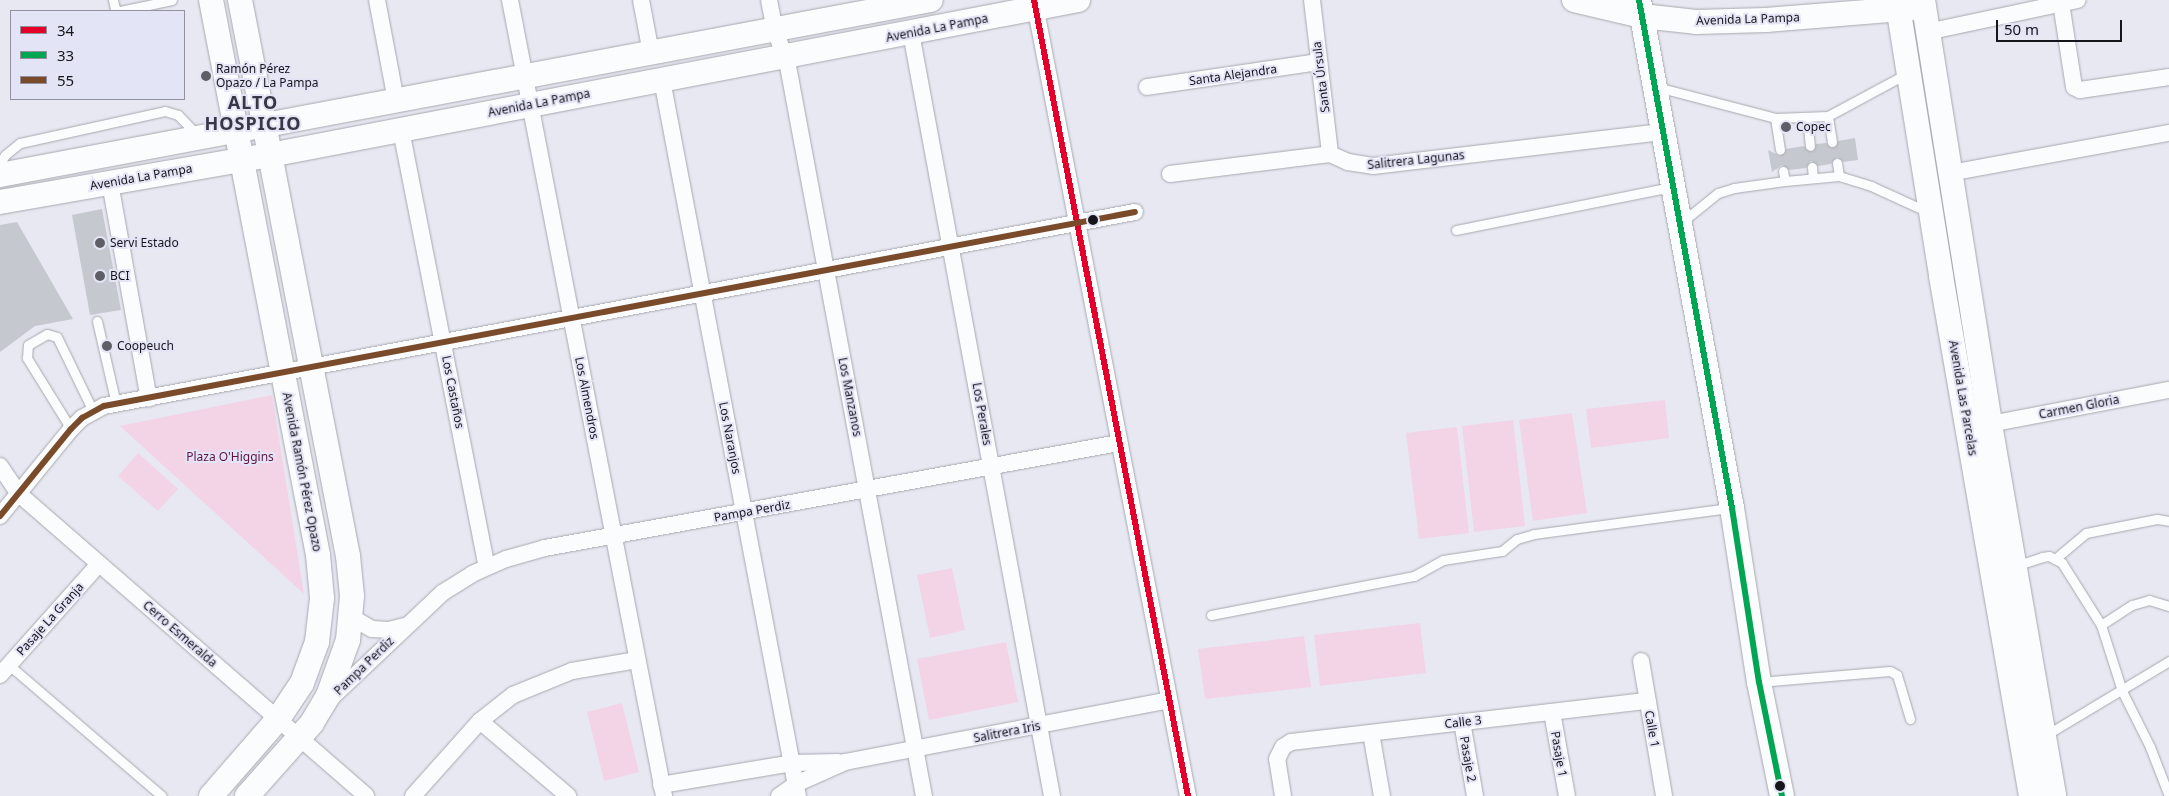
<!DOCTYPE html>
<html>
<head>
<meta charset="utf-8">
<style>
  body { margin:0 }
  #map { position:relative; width:2169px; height:796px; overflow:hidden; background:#e7e8f2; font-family:"Noto Sans",sans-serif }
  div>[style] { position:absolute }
  .green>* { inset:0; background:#f3d4e7 }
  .building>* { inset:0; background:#c5c8cf }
  .roads { filter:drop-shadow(0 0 1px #a7a8af) drop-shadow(0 0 1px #a7a8af) }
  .lane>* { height:9px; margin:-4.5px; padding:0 4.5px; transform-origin:4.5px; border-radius:4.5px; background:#fbfcfd }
  .street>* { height:16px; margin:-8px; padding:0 8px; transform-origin:8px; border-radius:8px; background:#fbfcfd }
  .secondary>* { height:24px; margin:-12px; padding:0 12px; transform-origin:12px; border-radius:12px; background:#fbfcfd }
  .bus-1>* { height:6px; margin:-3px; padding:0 3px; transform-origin:3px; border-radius:3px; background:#e4002b }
  .bus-2>* { height:6px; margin:-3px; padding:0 3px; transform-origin:3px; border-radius:3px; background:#00a651 }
  .bus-3>* { height:6px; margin:-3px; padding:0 3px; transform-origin:3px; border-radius:3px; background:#7a4b2a }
  .dots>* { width:14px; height:14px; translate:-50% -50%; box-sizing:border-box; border:2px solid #e3e5f6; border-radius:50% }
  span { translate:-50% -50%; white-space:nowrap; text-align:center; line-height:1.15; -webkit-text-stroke:4px #e3e5f6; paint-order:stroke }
  .street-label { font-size:12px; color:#15151b }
  .poi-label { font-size:12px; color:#15151b }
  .left { translate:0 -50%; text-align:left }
  .park-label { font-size:12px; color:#611342 }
  .district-label { font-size:18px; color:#373745; font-weight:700; letter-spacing:1px }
  .legend { position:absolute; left:10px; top:10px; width:175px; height:90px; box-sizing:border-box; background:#e3e5f6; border:1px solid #91929e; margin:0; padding:6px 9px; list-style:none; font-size:15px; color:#15151b }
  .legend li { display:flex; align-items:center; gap:10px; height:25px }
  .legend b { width:25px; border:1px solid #91929e }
  .scale { position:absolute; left:1996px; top:20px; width:126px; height:22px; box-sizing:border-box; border:2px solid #15151b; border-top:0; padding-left:6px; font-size:15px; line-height:18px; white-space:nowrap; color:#15151b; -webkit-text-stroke:4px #e3e5f6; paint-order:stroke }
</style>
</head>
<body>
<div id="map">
  <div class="green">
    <i style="clip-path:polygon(272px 395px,304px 594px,120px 426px)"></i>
    <i style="clip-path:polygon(1665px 400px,1669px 438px,1591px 448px,1586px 409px)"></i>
    <i style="clip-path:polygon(1572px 413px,1587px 513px,1533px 521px,1519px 420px)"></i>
    <i style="clip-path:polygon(1513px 420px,1525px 526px,1474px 532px,1462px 426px)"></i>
    <i style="clip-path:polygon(1457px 427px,1469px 533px,1419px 539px,1406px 433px)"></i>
    <i style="clip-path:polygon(138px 453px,178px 489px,158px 511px,118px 476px)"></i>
    <i style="clip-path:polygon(952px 568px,965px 630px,930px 638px,917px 575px)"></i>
    <i style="clip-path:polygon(1420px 623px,1426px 673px,1320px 686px,1314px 635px)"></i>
    <i style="clip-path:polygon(1304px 636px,1311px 687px,1205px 699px,1198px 649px)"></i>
    <i style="clip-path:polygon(1006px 642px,1018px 702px,929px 720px,917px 659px)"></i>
    <i style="clip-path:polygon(622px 703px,639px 772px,604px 781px,587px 712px)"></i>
  </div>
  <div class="building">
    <i style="clip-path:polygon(1855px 138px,1858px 160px,1843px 162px,1837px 157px,1831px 164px,1818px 166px,1811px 161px,1806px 168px,1789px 170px,1782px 165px,1772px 172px,1768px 150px,1780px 156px,1786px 149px,1804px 146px,1811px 152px,1816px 144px,1826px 143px,1833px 148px,1838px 141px)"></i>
    <i style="clip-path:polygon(102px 209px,121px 310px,90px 315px,72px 215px)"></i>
    <i style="clip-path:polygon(17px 222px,73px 319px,35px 326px,0 352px,0 225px)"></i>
  </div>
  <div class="roads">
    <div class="lane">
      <i style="left:113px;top:0;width:9px;rotate:77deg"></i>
      <i style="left:115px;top:9px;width:4px;rotate:27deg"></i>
      <i style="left:120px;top:11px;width:53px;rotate:-11.9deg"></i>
      <i style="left:1657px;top:87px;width:122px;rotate:14.7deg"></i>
      <i style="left:1775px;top:118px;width:32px;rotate:81deg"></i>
      <i style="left:1775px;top:118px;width:53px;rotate:-2.2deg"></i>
      <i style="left:1807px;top:118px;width:28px;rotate:84deg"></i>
      <i style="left:1832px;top:142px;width:26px;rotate:-99deg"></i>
      <i style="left:1828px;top:116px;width:91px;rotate:-28.3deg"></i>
      <i style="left:0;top:163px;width:9px;rotate:-58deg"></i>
      <i style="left:5px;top:155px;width:19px;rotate:-39deg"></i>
      <i style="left:20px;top:143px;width:148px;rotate:-12.4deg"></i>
      <i style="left:165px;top:111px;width:14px;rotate:17deg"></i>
      <i style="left:178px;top:115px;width:29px;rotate:46deg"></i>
      <i style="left:1837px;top:163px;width:13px;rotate:81deg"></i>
      <i style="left:1812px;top:167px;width:11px;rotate:85deg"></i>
      <i style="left:1783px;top:171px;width:10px;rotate:79deg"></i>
      <i style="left:1785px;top:181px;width:54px;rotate:-5.3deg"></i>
      <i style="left:1839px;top:176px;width:34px;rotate:17deg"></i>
      <i style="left:1871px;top:186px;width:63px;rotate:24.5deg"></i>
      <i style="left:1682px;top:222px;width:46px;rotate:-38.9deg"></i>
      <i style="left:1718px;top:193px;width:17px;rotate:-17deg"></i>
      <i style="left:1734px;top:188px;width:51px;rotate:-7.8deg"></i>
      <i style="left:1456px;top:230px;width:220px;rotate:-11.3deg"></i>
      <i style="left:97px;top:321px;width:85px;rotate:77.1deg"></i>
      <i style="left:71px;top:429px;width:84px;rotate:-121.8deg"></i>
      <i style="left:27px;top:358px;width:13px;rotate:-86deg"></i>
      <i style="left:28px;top:345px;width:22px;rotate:-30deg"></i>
      <i style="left:47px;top:334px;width:10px;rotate:17deg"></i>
      <i style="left:57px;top:337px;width:82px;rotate:64.1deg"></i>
      <i style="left:2055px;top:559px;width:40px;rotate:-40deg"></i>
      <i style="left:2086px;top:533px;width:72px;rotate:-11.2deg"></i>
      <i style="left:2157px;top:519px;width:12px;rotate:9deg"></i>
      <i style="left:2015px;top:566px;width:28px;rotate:-18deg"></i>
      <i style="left:2042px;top:557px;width:7px;rotate:-8deg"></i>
      <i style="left:2049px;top:556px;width:15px;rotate:28deg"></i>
      <i style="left:2062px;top:563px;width:73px;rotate:57.8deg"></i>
      <i style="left:2101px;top:625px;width:69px;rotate:72.3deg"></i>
      <i style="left:2122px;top:691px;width:63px;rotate:63.4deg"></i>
      <i style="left:2150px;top:747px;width:53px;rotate:68.8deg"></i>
      <i style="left:1211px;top:615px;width:207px;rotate:-10.9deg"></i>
      <i style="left:1414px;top:576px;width:33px;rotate:-29deg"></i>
      <i style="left:1443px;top:560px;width:60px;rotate:-8.7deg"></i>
      <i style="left:1502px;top:551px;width:19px;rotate:-39deg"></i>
      <i style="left:1517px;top:539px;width:18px;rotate:-16deg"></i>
      <i style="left:1534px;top:534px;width:198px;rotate:-7.6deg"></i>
      <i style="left:2101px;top:625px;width:37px;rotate:-33deg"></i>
      <i style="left:2132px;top:605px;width:18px;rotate:-16deg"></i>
      <i style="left:2149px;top:600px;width:21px;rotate:17deg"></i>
      <i style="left:9px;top:665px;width:201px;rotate:40.6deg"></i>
      <i style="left:1759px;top:682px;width:131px;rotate:-4.8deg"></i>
      <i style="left:1890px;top:671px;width:8px;rotate:30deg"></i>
      <i style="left:1897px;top:675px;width:46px;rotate:73.5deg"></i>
      <i style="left:2046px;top:735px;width:144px;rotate:-31deg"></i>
    </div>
    <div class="street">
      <i style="left:377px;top:0;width:103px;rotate:79.3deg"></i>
      <i style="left:510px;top:0;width:811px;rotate:79.05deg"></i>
      <i style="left:641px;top:0;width:54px;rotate:79.3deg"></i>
      <i style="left:769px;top:0;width:31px;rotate:79deg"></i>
      <i style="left:775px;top:30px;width:38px;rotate:70deg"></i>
      <i style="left:788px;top:66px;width:743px;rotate:79.45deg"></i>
      <i style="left:1034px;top:0;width:811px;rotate:79.05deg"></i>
      <i style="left:1312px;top:0;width:155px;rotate:83.3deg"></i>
      <i style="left:2061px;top:3px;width:85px;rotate:81.2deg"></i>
      <i style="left:2074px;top:87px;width:7px;rotate:27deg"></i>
      <i style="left:2080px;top:90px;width:90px;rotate:-8.3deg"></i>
      <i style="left:1927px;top:32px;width:154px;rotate:-12deg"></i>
      <i style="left:911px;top:33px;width:776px;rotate:79.53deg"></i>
      <i style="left:662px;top:80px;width:729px;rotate:79.25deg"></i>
      <i style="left:1147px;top:87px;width:174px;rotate:-8.3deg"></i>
      <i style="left:401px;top:130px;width:445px;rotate:78.9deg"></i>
      <i style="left:1950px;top:173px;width:223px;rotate:-10.4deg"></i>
      <i style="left:1170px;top:174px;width:161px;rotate:-7.1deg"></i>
      <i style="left:1330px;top:154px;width:20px;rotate:24deg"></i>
      <i style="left:1348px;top:162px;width:25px;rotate:9deg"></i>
      <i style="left:1373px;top:166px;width:293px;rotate:-6.7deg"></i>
      <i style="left:110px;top:183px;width:219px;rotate:79.8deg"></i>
      <i style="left:1990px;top:424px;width:182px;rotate:-10.8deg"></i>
      <i style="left:0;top:466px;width:34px;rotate:56deg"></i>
      <i style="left:19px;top:494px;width:460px;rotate:41deg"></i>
      <i style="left:0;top:516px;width:112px;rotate:-50.8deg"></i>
      <i style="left:71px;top:429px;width:16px;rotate:-45deg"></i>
      <i style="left:82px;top:418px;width:25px;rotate:-29deg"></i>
      <i style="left:104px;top:406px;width:1049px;rotate:-10.66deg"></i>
      <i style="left:351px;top:617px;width:24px;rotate:30deg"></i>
      <i style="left:372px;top:629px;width:17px;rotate:3deg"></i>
      <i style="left:389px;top:630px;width:16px;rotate:-14deg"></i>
      <i style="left:1641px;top:661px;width:137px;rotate:80.3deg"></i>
      <i style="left:0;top:675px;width:149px;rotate:-48.3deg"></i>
      <i style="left:329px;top:700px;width:156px;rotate:-43.4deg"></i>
      <i style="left:442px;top:593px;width:36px;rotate:-32deg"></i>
      <i style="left:472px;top:574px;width:37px;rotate:-24deg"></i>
      <i style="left:506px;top:559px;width:41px;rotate:-15.8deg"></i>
      <i style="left:545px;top:548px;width:584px;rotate:-10.37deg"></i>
      <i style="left:1552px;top:712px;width:85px;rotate:79.9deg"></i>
      <i style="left:480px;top:721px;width:116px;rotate:40.4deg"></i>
      <i style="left:1462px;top:722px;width:75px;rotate:80deg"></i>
      <i style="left:1371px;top:733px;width:64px;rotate:80.1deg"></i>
      <i style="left:661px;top:785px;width:133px;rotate:-9.5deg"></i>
      <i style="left:792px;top:763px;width:46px;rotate:-1.2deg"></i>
      <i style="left:413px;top:796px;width:101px;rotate:-48.2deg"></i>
      <i style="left:480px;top:721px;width:42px;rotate:-38.2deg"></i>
      <i style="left:513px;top:695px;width:64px;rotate:-22.1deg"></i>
      <i style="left:572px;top:671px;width:66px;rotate:-9.6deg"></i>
      <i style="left:779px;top:796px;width:21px;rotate:-35deg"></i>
      <i style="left:796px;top:784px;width:54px;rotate:-24.2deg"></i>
      <i style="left:845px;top:762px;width:330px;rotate:-10.8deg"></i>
      <i style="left:1283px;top:796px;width:37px;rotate:-99deg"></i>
      <i style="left:1277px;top:759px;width:13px;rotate:-63deg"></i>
      <i style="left:1283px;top:747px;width:9px;rotate:-32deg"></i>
      <i style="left:1291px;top:742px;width:359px;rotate:-6.6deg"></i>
    </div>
    <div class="secondary">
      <i style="left:240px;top:0;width:566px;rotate:79.01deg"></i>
      <i style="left:348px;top:556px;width:40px;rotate:84.3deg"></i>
      <i style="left:352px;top:596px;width:44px;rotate:95.2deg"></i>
      <i style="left:348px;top:640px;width:59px;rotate:109.7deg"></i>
      <i style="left:328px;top:696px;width:31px;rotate:121deg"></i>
      <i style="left:312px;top:723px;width:98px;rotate:131.7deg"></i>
      <i style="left:1574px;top:0;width:70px;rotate:13.2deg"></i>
      <i style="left:1642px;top:16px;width:54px;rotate:6.3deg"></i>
      <i style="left:1696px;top:22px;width:70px;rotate:-1.6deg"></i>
      <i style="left:1766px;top:20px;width:148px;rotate:-4.6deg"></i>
      <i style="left:1639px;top:0;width:516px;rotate:79.63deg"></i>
      <i style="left:1732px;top:508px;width:176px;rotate:81.2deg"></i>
      <i style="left:1759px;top:682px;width:116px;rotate:78.6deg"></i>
      <i style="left:1897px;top:0;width:279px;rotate:80.9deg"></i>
      <i style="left:1941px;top:276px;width:528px;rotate:80.18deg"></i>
      <i style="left:1923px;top:0;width:429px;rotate:81deg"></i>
      <i style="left:1990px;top:424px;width:377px;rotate:80.2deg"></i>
      <i style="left:0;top:175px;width:947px;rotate:-10.65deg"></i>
      <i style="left:0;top:202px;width:274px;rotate:-9.9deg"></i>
      <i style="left:270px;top:155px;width:823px;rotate:-10.86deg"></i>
      <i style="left:211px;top:796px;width:102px;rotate:-49deg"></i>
      <i style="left:278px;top:719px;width:43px;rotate:-56.3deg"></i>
      <i style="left:302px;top:683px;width:44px;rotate:-69.9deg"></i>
      <i style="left:317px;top:642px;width:44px;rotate:-83.5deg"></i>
      <i style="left:322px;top:598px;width:43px;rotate:-95.3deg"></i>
      <i style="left:318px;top:555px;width:565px;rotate:-100.91deg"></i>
    </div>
  </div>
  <div class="bus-1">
    <i style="left:1034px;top:0;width:811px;rotate:79.05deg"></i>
  </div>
  <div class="bus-2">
    <i style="left:1639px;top:0;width:516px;rotate:79.63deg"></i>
    <i style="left:1732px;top:508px;width:176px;rotate:81.2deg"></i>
    <i style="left:1759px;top:682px;width:116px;rotate:78.6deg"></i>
  </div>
  <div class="bus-3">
    <i style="left:0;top:516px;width:112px;rotate:-50.8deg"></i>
    <i style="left:71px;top:429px;width:16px;rotate:-45deg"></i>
    <i style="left:82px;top:418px;width:25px;rotate:-29deg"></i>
    <i style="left:104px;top:406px;width:1049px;rotate:-10.66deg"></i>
  </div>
  <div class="dots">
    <i style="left:206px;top:76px;background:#5e5f66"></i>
    <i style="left:1786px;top:127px;background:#5e5f66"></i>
    <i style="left:1093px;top:220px;background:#15151b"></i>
    <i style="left:100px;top:243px;background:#5e5f66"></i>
    <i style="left:100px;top:276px;background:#5e5f66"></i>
    <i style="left:107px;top:346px;background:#5e5f66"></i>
    <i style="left:1780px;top:786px;background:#15151b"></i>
  </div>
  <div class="street-label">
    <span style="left:1748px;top:19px;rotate:-2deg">Avenida La Pampa</span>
    <span style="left:937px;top:28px;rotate:-11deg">Avenida La Pampa</span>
    <span style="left:1233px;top:75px;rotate:-8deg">Santa Alejandra</span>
    <span style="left:1321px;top:77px;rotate:-97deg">Santa Úrsula</span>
    <span style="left:539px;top:103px;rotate:-11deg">Avenida La Pampa</span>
    <span style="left:1416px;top:160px;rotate:-6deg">Salitrera Lagunas</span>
    <span style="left:141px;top:177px;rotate:-10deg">Avenida La Pampa</span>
    <span style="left:453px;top:392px;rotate:79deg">Los Castaños</span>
    <span style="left:850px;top:397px;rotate:79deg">Los Manzanos</span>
    <span style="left:587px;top:398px;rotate:79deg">Los Almendros</span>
    <span style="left:1963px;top:398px;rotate:80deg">Avenida Las Parcelas</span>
    <span style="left:2079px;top:407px;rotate:-11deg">Carmen Gloria</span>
    <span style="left:982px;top:414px;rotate:80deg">Los Perales</span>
    <span style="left:730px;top:438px;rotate:79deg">Los Naranjos</span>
    <span style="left:302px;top:472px;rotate:79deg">Avenida Ramón Pérez Opazo</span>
    <span style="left:752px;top:511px;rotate:-10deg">Pampa Perdiz</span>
    <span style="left:50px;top:619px;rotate:-48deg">Pasaje La Granja</span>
    <span style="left:180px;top:634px;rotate:41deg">Cerro Esmeralda</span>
    <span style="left:364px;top:666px;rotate:-44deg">Pampa Perdiz</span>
    <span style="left:1463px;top:722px;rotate:-7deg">Calle 3</span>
    <span style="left:1652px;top:729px;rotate:80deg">Calle 1</span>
    <span style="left:1007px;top:732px;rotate:-11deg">Salitrera Iris</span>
    <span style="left:1559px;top:754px;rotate:80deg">Pasaje 1</span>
    <span style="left:1468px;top:759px;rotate:80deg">Pasaje 2</span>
  </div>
  <div class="poi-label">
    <span class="left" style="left:216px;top:76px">Ramón Pérez<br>Opazo / La Pampa</span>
    <span class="left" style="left:1796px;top:127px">Copec</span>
    <span class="left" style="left:110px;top:243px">Servi Estado</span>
    <span class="left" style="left:110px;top:276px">BCI</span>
    <span class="left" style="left:117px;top:346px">Coopeuch</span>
  </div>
  <div class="park-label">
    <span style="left:230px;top:457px">Plaza O'Higgins</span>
  </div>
  <div class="district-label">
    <span style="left:253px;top:113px">ALTO<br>HOSPICIO</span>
  </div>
  <ul class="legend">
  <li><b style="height:6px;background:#e4002b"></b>34</li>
  <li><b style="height:6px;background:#00a651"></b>33</li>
  <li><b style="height:6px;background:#7a4b2a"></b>55</li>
  </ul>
  <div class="scale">50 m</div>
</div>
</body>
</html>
